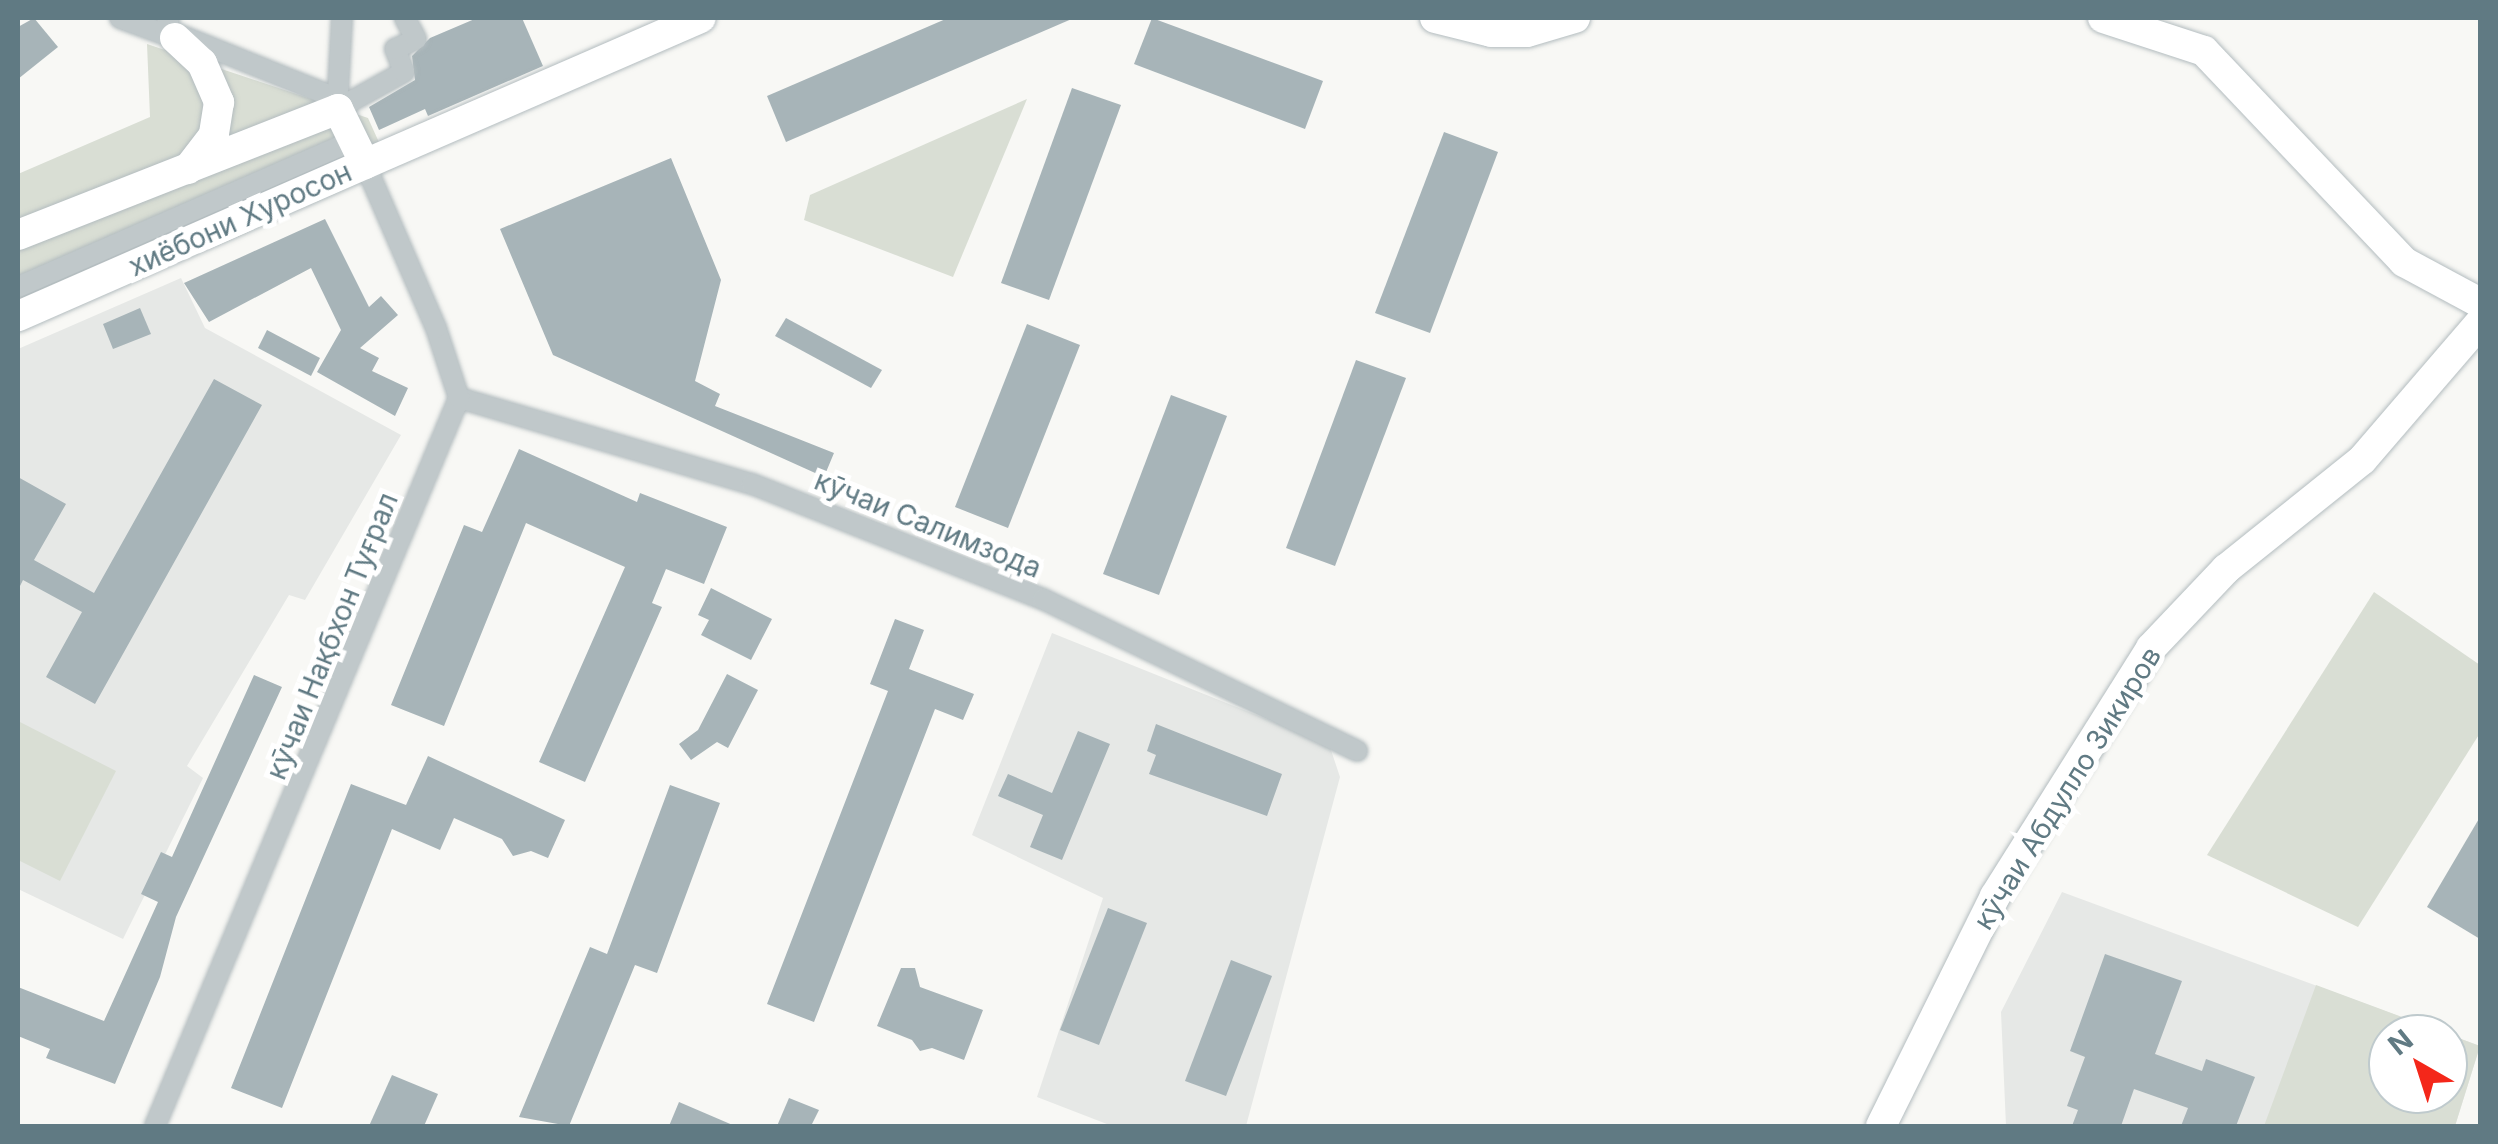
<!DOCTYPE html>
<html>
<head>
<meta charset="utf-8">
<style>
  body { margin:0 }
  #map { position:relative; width:2498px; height:1144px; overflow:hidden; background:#f8f8f5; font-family:Inter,sans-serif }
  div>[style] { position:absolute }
  .built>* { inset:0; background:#e6e8e6 }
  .green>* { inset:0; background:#d9ded4 }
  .building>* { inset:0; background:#a7b4b8 }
  .roads { filter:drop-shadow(0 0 2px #b3bcbf) drop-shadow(0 0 2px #b3bcbf) }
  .street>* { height:20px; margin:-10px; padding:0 10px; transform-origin:10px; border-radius:10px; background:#c0c8ca }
  .secondary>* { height:30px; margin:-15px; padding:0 15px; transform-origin:15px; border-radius:15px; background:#fff }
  span { translate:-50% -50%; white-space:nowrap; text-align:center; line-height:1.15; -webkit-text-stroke:10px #fff; paint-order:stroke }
  .street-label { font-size:28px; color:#607a83 }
  .frame { position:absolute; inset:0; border:20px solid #607a83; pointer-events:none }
  .north { position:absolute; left:2368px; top:1014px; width:100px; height:100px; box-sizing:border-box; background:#fff; border:2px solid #bfcacd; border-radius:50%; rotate:321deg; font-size:28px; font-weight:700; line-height:40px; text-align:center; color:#607a83 }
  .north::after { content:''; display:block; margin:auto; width:35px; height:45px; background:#f4271a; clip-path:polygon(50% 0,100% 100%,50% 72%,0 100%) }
</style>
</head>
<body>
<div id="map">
  <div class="built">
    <i style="clip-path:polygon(181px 278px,205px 328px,401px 435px,305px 600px,289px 595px,187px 766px,203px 778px,123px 939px,18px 889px,18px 349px)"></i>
    <i style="clip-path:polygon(1052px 633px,1329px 744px,1340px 777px,1246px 1126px,1112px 1126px,1037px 1097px,1103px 898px,972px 835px)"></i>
    <i style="clip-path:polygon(evenodd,2062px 892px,2480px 1046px,2455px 1126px,2006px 1126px,2001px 1012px,2062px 892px,2388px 1034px,2448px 1034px,2448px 1094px,2388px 1094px,2388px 1034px)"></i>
  </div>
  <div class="green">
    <i style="clip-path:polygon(147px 44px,368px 118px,382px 149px,18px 304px,18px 174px,150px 117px)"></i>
    <i style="clip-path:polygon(1027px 99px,953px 277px,804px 220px,810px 195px)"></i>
    <i style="clip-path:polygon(2374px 592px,2480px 665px,2480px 733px,2358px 927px,2207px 855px)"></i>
    <i style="clip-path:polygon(18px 721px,116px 771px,60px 881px,18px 860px)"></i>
    <i style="clip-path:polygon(evenodd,2316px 985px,2480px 1046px,2455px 1126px,2264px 1126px,2316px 985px,2448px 1034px,2448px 1094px,2388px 1094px,2388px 1034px,2448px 1034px)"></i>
  </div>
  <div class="building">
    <i style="clip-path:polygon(34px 18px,58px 47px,18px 79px,18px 27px)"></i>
    <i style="clip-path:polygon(477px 18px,522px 18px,543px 66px,428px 116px,425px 109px,379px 130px,369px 107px,415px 80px,412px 56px,430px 38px)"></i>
    <i style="clip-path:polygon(948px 18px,1074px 18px,786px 142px,767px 96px)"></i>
    <i style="clip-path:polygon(1152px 18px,1323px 81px,1305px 129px,1134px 64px)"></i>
    <i style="clip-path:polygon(1072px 88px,1121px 105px,1049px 300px,1001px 283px)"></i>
    <i style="clip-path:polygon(1444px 132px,1498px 152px,1430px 333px,1375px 313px)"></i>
    <i style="clip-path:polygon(671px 158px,721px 280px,695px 381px,720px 394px,715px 406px,834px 453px,824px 477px,553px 355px,500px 229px)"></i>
    <i style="clip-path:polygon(325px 219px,369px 307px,381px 296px,398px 315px,360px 348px,379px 358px,372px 371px,408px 388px,395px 416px,317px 372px,341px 330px,311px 268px,209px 322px,184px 283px)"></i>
    <i style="clip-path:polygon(140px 308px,151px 334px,113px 349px,103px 324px)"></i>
    <i style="clip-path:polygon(786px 318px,882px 370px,871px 388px,775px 336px)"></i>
    <i style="clip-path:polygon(1027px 324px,1080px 345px,1008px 528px,955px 507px)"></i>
    <i style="clip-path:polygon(267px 330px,320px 358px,311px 376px,258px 348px)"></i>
    <i style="clip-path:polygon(1356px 360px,1406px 378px,1335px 566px,1286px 548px)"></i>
    <i style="clip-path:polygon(214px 379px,262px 405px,95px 704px,46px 677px,82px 612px,23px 580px,18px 590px,18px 477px,66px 504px,34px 560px,94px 593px)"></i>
    <i style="clip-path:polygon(1171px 395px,1227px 416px,1159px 595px,1103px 574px)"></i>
    <i style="clip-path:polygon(519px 449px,637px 502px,640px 493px,727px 527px,704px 584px,666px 569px,652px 603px,662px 607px,585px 782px,539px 762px,625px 567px,526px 523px,444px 726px,391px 705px,464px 525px,482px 532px)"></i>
    <i style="clip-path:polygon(711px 588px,772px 619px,751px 660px,701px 635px,709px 620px,698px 615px)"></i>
    <i style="clip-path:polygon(895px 619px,924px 630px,909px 669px,974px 694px,963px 720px,935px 709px,814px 1022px,767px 1004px,888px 691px,870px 684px)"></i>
    <i style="clip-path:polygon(727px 674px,758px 690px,728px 748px,717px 742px,691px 760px,679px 744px,698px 730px)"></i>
    <i style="clip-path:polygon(254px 675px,282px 687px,176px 917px,160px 977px,115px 1084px,46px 1058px,50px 1049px,18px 1036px,18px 987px,104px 1021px,158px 902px,141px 894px,161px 852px,172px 857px)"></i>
    <i style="clip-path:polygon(1156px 724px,1282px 774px,1267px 816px,1149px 774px,1156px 755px,1147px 751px)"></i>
    <i style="clip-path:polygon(1078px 731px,1110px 744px,1062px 860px,1030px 847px,1043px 815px,998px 796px,1008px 774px,1052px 793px)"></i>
    <i style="clip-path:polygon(428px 756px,565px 820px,548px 858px,531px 851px,513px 856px,502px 839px,454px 818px,440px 850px,392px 829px,282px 1108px,231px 1088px,351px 784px,406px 805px)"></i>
    <i style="clip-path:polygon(670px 785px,720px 803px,657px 973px,635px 965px,569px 1126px,519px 1117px,590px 947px,607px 954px)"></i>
    <i style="clip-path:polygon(2480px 817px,2480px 939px,2427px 907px)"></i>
    <i style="clip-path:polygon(1108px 908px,1147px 923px,1099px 1045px,1060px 1030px)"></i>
    <i style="clip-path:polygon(2105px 954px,2182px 981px,2155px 1054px,2202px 1071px,2206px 1059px,2255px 1077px,2236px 1126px,2181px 1126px,2188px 1108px,2134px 1089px,2121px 1126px,2072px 1126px,2078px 1110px,2067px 1106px,2085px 1057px,2070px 1051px)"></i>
    <i style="clip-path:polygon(1231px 960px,1272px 976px,1226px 1096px,1185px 1081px)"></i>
    <i style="clip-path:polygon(901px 968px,915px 968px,920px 987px,983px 1010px,964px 1060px,932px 1048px,920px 1051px,912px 1040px,877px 1026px)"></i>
    <i style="clip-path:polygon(392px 1075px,438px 1094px,424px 1126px,369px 1126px)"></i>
    <i style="clip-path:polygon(789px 1098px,819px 1110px,811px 1126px,777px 1126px)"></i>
    <i style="clip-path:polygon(679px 1102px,735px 1126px,669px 1126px)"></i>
  </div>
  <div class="roads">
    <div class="street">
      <i style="left:120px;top:18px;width:61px;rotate:20.2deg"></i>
      <i style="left:169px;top:18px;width:12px;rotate:110deg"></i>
      <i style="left:165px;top:29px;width:197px;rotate:22deg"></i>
      <i style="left:348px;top:103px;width:64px;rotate:-29deg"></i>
      <i style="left:404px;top:72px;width:25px;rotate:-111deg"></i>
      <i style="left:395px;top:49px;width:23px;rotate:-25deg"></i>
      <i style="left:416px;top:39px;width:24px;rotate:-118deg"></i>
      <i style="left:337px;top:108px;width:90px;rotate:-86.8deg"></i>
      <i style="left:18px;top:287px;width:368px;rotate:-23.6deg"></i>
      <i style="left:459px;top:398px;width:305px;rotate:16.4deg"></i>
      <i style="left:752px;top:484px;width:313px;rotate:21.6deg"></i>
      <i style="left:1043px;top:599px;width:349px;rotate:25.8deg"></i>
      <i style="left:155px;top:1126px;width:789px;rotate:-67.34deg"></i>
      <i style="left:459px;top:398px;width:74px;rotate:-108.2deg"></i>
      <i style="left:436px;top:328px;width:179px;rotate:-113.4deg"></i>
    </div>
    <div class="secondary">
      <i style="left:1435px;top:18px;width:58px;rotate:14deg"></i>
      <i style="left:1491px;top:32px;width:36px"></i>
      <i style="left:1527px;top:32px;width:50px;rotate:-16.3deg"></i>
      <i style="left:2103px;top:18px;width:106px;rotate:18.1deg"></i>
      <i style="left:2204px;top:51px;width:291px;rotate:46.5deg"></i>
      <i style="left:2404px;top:262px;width:86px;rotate:28.3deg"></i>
      <i style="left:175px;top:38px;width:37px;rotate:43deg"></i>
      <i style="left:202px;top:63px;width:43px;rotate:66.4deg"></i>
      <i style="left:219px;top:102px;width:33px;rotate:99deg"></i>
      <i style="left:214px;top:135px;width:43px;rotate:127.4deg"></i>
      <i style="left:365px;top:164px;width:366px;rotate:-23.5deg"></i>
      <i style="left:18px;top:235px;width:344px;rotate:-21.5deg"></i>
      <i style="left:338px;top:109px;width:61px;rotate:63.9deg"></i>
      <i style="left:365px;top:164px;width:379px;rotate:156.3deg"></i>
      <i style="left:1881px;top:1126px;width:257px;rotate:-63.6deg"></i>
      <i style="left:1995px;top:896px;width:293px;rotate:-57.8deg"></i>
      <i style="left:2151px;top:648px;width:109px;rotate:-46.5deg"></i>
      <i style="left:2226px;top:569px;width:174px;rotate:-38.7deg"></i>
      <i style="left:2362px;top:460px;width:181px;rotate:-49.3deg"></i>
    </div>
  </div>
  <div class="street-label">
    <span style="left:240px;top:219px;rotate:-24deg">хиёбони Хуросон</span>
    <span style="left:928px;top:524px;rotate:22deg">кӯчаи Салимзода</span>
    <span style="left:332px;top:636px;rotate:-68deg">кӯчаи Нақбхон Туғрал</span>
    <span style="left:2067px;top:788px;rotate:-58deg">кӯчаи Абдулло Зикиров</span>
  </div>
  <div class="frame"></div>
  <div class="north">N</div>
</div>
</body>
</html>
